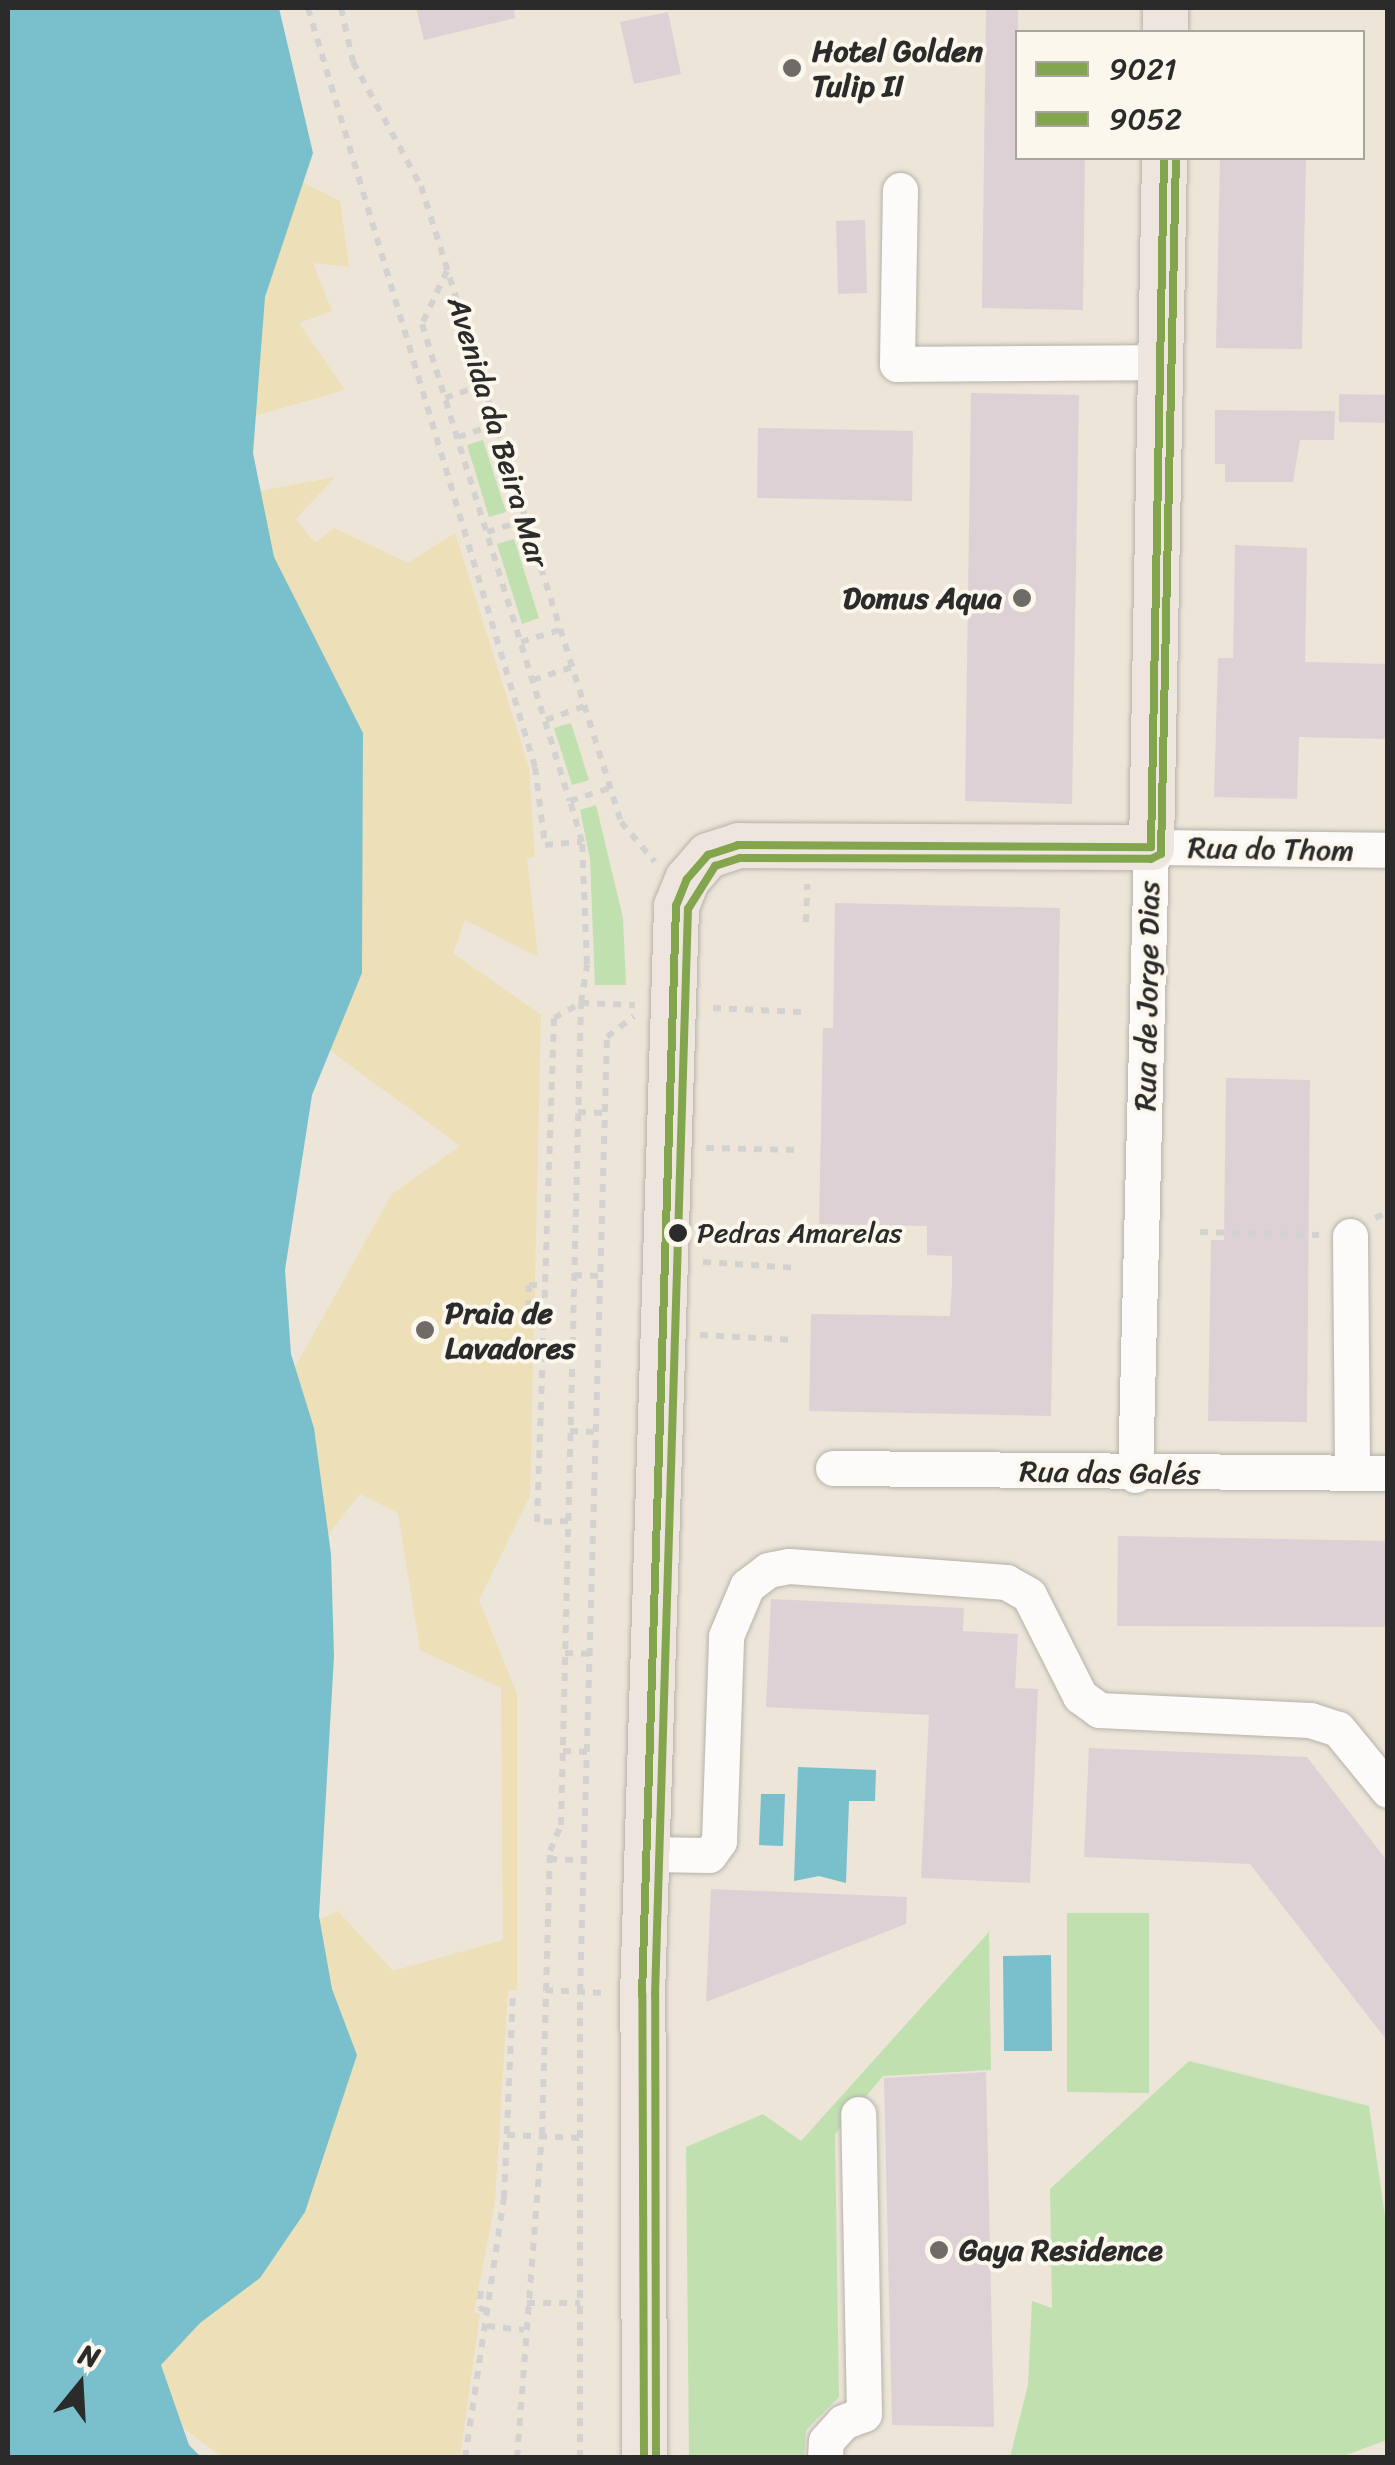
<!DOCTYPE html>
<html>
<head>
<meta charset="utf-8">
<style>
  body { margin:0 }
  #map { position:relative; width:1395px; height:2465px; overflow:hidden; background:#ece5d8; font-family:Sriracha,sans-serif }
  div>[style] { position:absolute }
  .green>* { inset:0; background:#c1e0b0 }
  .sand>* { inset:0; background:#eddfb8 }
  .water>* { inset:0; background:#79c0cc }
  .building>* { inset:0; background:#ded1d6 }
  .path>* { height:6px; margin-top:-3px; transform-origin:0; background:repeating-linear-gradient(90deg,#d4d2d0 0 8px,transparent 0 16px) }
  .roads { filter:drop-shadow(0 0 2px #b6b2aa) drop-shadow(0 0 2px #b6b2aa) }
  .minor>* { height:35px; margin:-17.5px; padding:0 17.5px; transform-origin:17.5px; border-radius:17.5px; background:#fcfbf9 }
  .major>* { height:45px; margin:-22.5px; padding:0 22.5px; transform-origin:22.5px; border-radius:22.5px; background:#eee6de }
  .bus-1>* { height:8px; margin:-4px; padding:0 4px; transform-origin:4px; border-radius:4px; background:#82a54d }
  .bus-2>* { height:8px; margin:-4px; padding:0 4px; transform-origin:4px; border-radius:4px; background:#82a54d }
  .dots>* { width:28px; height:28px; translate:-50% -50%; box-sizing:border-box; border:5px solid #fbf7ec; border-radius:50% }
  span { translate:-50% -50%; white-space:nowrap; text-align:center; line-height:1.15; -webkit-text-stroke:8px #fbf7ec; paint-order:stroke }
  .bus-label { font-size:28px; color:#2b2b2b }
  .left { translate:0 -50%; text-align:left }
  .poi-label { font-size:30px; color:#2b2b2b; font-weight:700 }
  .right { translate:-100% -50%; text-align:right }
  .street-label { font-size:30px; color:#2b2b2b }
  .frame { position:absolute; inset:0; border:10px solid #2b2b2b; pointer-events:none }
  .legend { position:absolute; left:1015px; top:30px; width:350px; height:130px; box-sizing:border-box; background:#fbf7ec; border:2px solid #a8a59f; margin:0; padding:12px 18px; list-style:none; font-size:30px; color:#2b2b2b }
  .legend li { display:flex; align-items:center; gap:20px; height:50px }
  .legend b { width:50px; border:2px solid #a8a59f }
  .north { position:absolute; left:30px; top:2335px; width:100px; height:100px; -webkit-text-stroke:8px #fbf7ec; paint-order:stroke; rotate:18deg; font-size:28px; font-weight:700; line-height:40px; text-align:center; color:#2b2b2b }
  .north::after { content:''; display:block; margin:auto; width:35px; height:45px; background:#2b2b2b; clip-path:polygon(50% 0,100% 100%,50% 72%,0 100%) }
</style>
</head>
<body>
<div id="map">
  <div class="green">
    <i style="clip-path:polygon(483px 440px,506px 512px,489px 517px,467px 445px)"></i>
    <i style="clip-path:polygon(514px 539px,539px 618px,522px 624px,497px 544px)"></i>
    <i style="clip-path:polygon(571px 723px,589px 780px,572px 785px,554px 728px)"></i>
    <i style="clip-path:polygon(596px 805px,623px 918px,626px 985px,595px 985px,590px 859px,580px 810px)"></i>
    <i style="clip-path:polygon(1067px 1913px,1149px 1913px,1149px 2093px,1067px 2092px)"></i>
    <i style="clip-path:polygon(989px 1932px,991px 2070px,883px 2076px,835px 2134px,839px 2397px,806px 2430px,804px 2457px,689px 2457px,686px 2147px,763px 2114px,801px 2141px)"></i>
    <i style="clip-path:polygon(1189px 2061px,1369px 2106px,1387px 2230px,1387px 2440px,1338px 2458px,1010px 2457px,1028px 2385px,1032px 2301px,1052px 2308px,1050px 2189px)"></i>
  </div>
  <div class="sand">
    <i style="clip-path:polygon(273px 168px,340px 201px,349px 267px,313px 263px,332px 311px,299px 323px,345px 390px,248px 418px,254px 492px,335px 477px,296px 519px,315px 543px,334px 528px,408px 563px,455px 533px,529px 768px,535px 857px,527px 858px,538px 957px,465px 920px,453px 953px,541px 1015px,530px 1496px,479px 1600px,517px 1694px,517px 1990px,508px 1990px,495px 2202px,474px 2312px,480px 2314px,460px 2457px,222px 2457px,133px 2390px,166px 2274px,129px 2189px,192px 2141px,230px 2054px,186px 1983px,338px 1911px,393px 1971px,503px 1940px,501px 1688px,420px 1650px,398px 1513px,360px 1494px,264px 1617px,239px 1467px,392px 1194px,460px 1146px,210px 962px,192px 302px)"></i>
  </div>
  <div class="water">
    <i style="clip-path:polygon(8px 8px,279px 8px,313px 153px,265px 297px,253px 453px,274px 557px,363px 733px,362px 973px,312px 1095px,285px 1270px,291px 1354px,314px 1428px,331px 1554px,334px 1656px,319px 1916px,332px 1989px,357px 2055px,305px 2212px,260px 2278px,200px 2323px,161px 2365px,189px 2445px,201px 2457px,8px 2457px)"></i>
    <i style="clip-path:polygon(798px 1767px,876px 1770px,875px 1801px,849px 1801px,846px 1883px,819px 1876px,794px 1881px)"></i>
    <i style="clip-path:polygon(761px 1794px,785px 1794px,783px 1846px,759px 1845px)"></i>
    <i style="clip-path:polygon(1051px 1955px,1052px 2051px,1004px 2051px,1003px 1956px)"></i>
  </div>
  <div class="building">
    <i style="clip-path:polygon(416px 8px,514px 8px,515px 18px,424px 40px)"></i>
    <i style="clip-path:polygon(986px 8px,1018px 8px,1018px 158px,1085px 158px,1083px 310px,982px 308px)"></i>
    <i style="clip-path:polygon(668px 12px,681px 74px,634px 84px,620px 22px)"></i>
    <i style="clip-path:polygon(1220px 158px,1306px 158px,1302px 349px,1216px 348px)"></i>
    <i style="clip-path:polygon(865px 220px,867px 293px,838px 294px,836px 221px)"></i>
    <i style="clip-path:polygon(971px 393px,1079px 395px,1072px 804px,965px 801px)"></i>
    <i style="clip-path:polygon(1339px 394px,1388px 395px,1388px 423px,1339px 422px)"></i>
    <i style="clip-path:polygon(1215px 410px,1335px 411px,1334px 440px,1300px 440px,1293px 482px,1225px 482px,1225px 464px,1215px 464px)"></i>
    <i style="clip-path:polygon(758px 428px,913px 431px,912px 501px,757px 498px)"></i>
    <i style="clip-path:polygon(1235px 545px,1307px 548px,1305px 662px,1388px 664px,1388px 739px,1299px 737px,1297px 799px,1214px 797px,1218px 658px,1233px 658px)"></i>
    <i style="clip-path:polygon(835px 903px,1060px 908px,1051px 1416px,809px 1411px,811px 1314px,950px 1316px,952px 1285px,952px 1256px,927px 1255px,927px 1226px,819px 1224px,823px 1028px,833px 1028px)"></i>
    <i style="clip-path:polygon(1226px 1078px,1310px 1080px,1307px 1422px,1208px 1421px,1211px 1240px,1224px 1240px)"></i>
    <i style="clip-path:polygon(1118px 1536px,1388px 1541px,1388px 1627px,1117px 1626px)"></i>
    <i style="clip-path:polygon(771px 1599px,964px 1608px,963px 1631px,1018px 1634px,1015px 1688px,1038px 1689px,1030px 1883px,921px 1878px,929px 1715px,766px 1707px)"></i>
    <i style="clip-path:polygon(1089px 1748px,1307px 1757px,1388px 1862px,1388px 2042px,1250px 1864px,1084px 1857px)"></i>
    <i style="clip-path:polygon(711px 1889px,907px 1897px,906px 1924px,706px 2002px)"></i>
    <i style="clip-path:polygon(986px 2072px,994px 2427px,892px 2425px,884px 2078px)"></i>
  </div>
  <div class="path">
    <i style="left:308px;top:8px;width:792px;rotate:73.35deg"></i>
    <i style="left:535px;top:767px;width:79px;rotate:82.7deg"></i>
    <i style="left:545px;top:845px;width:37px;rotate:-5deg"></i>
    <i style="left:341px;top:8px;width:55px;rotate:77.5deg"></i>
    <i style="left:353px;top:62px;width:141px;rotate:61.3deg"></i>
    <i style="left:421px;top:186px;width:667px;rotate:72.54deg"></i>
    <i style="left:621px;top:822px;width:52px;rotate:49.6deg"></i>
    <i style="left:447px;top:271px;width:59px;rotate:115.3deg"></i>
    <i style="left:422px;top:324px;width:499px;rotate:72.8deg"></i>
    <i style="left:445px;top:398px;width:40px;rotate:-18.9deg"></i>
    <i style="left:458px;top:437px;width:40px;rotate:-18deg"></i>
    <i style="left:487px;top:532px;width:41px;rotate:-17.1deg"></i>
    <i style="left:521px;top:642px;width:41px;rotate:-17.1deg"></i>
    <i style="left:533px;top:680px;width:41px;rotate:-18.4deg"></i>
    <i style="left:546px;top:720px;width:41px;rotate:-19.7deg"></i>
    <i style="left:806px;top:922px;width:38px;rotate:-88deg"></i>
    <i style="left:713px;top:1008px;width:88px;rotate:2.6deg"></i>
    <i style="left:578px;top:1112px;width:27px;rotate:2deg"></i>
    <i style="left:706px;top:1148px;width:93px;rotate:1.2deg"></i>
    <i style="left:1375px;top:1218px;width:14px;rotate:-25deg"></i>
    <i style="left:1200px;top:1232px;width:119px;rotate:1.4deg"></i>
    <i style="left:703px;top:1262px;width:95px;rotate:3.6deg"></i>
    <i style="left:574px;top:1275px;width:27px;rotate:2deg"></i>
    <i style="left:528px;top:1308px;width:23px;rotate:-88deg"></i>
    <i style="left:529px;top:1285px;width:16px"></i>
    <i style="left:700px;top:1335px;width:96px;rotate:3deg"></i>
    <i style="left:570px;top:1431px;width:28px;rotate:2deg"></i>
    <i style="left:568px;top:1521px;width:31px;rotate:178deg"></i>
    <i style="left:537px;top:1522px;width:504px;rotate:-88.07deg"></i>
    <i style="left:554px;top:1018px;width:31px;rotate:-29deg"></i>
    <i style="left:581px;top:1003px;width:54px;rotate:2.1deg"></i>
    <i style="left:565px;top:1653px;width:28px;rotate:2deg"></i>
    <i style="left:563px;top:1751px;width:27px;rotate:2deg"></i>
    <i style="left:549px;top:1859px;width:38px;rotate:2deg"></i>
    <i style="left:545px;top:1990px;width:59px;rotate:2.9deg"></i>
    <i style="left:507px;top:2135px;width:73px;rotate:2.4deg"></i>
    <i style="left:481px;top:2291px;width:17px;rotate:97deg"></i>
    <i style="left:479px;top:2308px;width:10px;rotate:17deg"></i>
    <i style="left:527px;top:2303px;width:53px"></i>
    <i style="left:487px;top:2326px;width:37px;rotate:6deg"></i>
    <i style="left:465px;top:2458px;width:263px;rotate:-81.5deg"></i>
    <i style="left:504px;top:2198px;width:208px;rotate:-87.5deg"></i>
    <i style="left:517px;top:2458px;width:324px;rotate:-85.6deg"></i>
    <i style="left:542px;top:2135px;width:284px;rotate:-88.4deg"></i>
    <i style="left:550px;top:1851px;width:28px;rotate:-67deg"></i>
    <i style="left:561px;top:1825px;width:822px;rotate:-88.61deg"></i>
    <i style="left:581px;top:1003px;width:39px;rotate:-81deg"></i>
    <i style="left:587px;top:964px;width:122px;rotate:-92.3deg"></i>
    <i style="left:582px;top:842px;width:43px;rotate:-106.3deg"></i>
    <i style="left:570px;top:801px;width:42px;rotate:-18deg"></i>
    <i style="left:580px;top:2458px;width:466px;rotate:-90deg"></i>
    <i style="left:580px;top:1992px;width:955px;rotate:-88.38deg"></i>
    <i style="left:607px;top:1037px;width:34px;rotate:-38deg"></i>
  </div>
  <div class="roads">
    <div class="minor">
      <i style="left:900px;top:190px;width:174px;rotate:91deg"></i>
      <i style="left:897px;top:364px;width:265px;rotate:-0.4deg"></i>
      <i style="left:1350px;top:1236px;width:237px;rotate:89.5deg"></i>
      <i style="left:833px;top:1468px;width:555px;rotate:0.52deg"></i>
      <i style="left:1135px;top:1475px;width:628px;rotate:-88.54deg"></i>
      <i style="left:1151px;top:847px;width:237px;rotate:0.7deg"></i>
      <i style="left:648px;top:1854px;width:61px;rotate:0.9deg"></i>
      <i style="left:709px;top:1855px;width:17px;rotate:-54deg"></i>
      <i style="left:719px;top:1841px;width:205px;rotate:-88deg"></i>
      <i style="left:726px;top:1636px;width:54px;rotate:-67.2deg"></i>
      <i style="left:747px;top:1586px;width:26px;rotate:-37deg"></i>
      <i style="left:768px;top:1570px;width:21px;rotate:-11deg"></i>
      <i style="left:789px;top:1566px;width:218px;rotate:4.2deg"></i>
      <i style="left:1006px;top:1582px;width:26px;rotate:29deg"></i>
      <i style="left:1029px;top:1595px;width:113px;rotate:63.2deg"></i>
      <i style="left:1080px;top:1696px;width:24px;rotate:36deg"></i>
      <i style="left:1099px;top:1710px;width:211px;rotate:2.7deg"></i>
      <i style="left:1310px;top:1720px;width:29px;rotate:18deg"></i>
      <i style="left:1338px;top:1729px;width:79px;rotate:50.7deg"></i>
      <i style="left:825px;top:2458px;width:17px;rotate:-87deg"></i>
      <i style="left:826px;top:2441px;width:25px;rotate:-48deg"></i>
      <i style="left:843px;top:2422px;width:22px;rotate:-21deg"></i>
      <i style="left:864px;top:2414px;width:300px;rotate:-91.1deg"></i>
    </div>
    <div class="major">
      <i style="left:1165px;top:32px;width:24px;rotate:-90deg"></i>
      <i style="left:644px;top:2458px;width:463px;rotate:-90.2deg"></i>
      <i style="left:642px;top:1995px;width:1090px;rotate:-88.21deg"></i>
      <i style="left:676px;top:906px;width:29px;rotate:-68deg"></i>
      <i style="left:687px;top:879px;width:32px;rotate:-49deg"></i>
      <i style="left:708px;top:855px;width:32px;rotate:-18deg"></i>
      <i style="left:738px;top:845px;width:413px;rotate:0.3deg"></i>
      <i style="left:1151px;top:847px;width:689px;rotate:-88.92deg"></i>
    </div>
  </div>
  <div class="bus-1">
    <i style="left:1151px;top:847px;width:689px;rotate:-88.92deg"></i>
    <i style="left:644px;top:2458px;width:463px;rotate:-90.2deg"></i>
    <i style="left:642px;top:1995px;width:1090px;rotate:-88.21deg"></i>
    <i style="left:676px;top:906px;width:29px;rotate:-68deg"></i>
    <i style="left:687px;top:879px;width:32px;rotate:-49deg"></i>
    <i style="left:708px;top:855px;width:32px;rotate:-18deg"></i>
    <i style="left:738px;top:845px;width:413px;rotate:0.3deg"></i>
  </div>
  <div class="bus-2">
    <i style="left:656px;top:2458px;width:463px;rotate:-90.1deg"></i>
    <i style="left:655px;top:1995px;width:1087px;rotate:-88.26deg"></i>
    <i style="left:688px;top:909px;width:51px;rotate:-57.9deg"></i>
    <i style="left:715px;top:866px;width:26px;rotate:-18deg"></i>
    <i style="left:740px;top:858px;width:411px;rotate:0.1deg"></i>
    <i style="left:1151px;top:859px;width:11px;rotate:-27deg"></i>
    <i style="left:1161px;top:854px;width:696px;rotate:-88.77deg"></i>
  </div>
  <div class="dots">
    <i style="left:792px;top:68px;background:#6f6c68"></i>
    <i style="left:1022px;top:598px;background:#6f6c68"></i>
    <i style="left:678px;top:1233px;background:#2b2b2b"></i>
    <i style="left:425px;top:1330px;background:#6f6c68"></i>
    <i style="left:939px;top:2250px;background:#6f6c68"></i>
  </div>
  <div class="bus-label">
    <span class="left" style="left:697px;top:1233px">Pedras Amarelas</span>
  </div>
  <div class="poi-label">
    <span class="left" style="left:812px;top:68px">Hotel Golden<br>Tulip II</span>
    <span class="right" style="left:1002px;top:598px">Domus Aqua</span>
    <span class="left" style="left:445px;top:1330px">Praia de<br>Lavadores</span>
    <span class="left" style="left:959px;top:2250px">Gaya Residence</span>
  </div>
  <div class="street-label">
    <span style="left:498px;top:432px;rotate:73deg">Avenida da Beira Mar</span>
    <span style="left:1271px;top:849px;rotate:1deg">Rua do Thom</span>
    <span style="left:1147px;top:996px;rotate:-89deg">Rua de Jorge Dias</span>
    <span style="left:1110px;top:1473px;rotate:1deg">Rua das Galés</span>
  </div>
  <div class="frame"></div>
  <ul class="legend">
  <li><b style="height:12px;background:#82a54d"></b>9021</li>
  <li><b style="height:12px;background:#82a54d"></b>9052</li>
  </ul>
  <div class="north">N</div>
</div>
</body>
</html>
